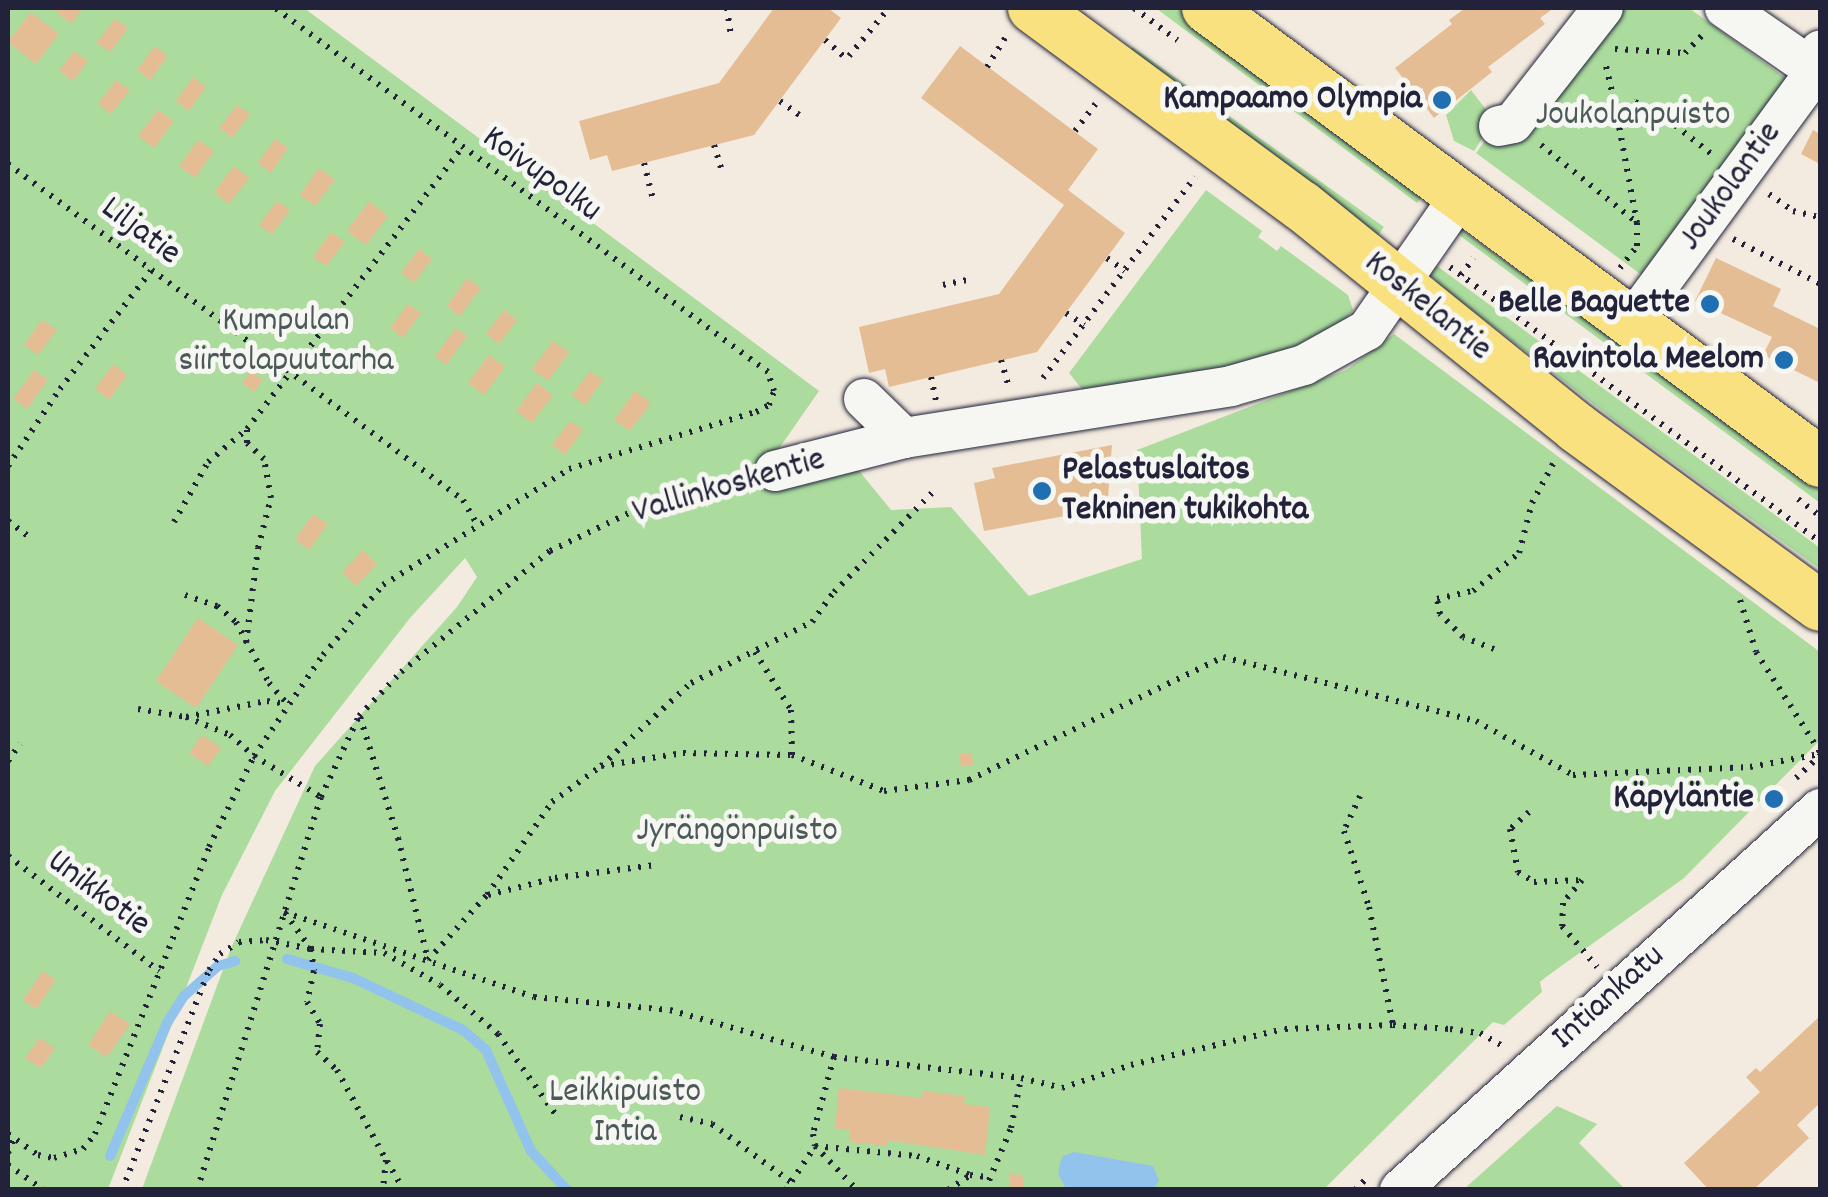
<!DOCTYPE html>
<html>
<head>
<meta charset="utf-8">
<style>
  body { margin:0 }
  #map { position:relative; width:1828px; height:1197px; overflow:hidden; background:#f3ebdf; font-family:Dekko,sans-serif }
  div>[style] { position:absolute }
  .green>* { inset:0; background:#abdc9d }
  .water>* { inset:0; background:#91c3ed }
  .stream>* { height:10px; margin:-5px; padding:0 5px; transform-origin:5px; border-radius:5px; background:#91c3ed }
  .building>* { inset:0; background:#e5bd95 }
  .path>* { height:6px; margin-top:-3px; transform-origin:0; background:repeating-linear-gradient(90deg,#22223b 0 2.5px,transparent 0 10.5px) }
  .roads { filter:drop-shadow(0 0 2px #22223b) drop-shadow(0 0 2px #22223b) }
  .minor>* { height:40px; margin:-20px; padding:0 20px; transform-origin:20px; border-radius:20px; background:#f6f6f2 }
  .major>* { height:50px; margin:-25px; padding:0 25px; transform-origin:25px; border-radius:25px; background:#fae180 }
  .dots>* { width:28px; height:28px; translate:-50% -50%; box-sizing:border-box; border:5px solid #f6f6f2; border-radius:50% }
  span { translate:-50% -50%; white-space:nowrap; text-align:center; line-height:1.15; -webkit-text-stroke:10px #f6f6f2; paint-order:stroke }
  .poi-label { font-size:35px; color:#22223b; font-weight:700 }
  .right { translate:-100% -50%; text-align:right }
  .left { translate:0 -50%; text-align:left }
  .park-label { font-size:35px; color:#4b5a58 }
  .street-label { font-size:35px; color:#22223b }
  .frame { position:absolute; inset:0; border:10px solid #22223b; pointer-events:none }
</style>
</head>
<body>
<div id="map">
  <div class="green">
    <i style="clip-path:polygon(8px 8px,304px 8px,819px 391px,778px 450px,838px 445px,891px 510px,951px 507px,1029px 596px,1142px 559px,1137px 450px,1346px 370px,1394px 334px,1820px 652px,1820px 740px,1684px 878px,1546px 977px,1540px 982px,1542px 992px,1504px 1025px,1493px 1022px,1324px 1189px,142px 1189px,231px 948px,315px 766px,457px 607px,477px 577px,465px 558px,410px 618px,275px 791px,222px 895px,108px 1189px,8px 1189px)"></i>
    <i style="clip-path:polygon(1180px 8px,1423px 195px,1417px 203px,1157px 9px)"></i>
    <i style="clip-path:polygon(1584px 8px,1689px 8px,1788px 80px,1643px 276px,1476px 153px)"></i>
    <i style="clip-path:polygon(1133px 47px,1384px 227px,1376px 238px,1124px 59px)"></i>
    <i style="clip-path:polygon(1471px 90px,1494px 120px,1474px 151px,1454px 141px,1446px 115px)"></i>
    <i style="clip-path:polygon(1206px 190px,1262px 231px,1258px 237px,1277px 251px,1281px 246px,1348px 295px,1353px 310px,1346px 319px,1282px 357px,1086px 394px,1069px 373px)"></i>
    <i style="clip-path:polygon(1459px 228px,1820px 486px,1820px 503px,1455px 232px)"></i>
    <i style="clip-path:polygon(1433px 263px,1820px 548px,1820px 569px,1617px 422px,1441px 286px,1431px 275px)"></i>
    <i style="clip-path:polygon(1557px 1106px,1597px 1124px,1579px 1143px,1625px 1189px,1464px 1189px)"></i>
  </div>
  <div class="water">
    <i style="clip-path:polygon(1074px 1152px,1153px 1166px,1159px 1181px,1153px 1189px,1066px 1189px,1058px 1174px,1060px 1163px,1063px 1156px)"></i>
  </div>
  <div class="stream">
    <i style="left:287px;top:959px;width:69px;rotate:16.1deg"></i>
    <i style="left:353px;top:978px;width:122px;rotate:25.3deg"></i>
    <i style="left:463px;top:1030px;width:30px;rotate:41deg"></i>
    <i style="left:486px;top:1050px;width:111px;rotate:66deg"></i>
    <i style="left:531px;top:1151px;width:53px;rotate:47.3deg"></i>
    <i style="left:110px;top:1156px;width:145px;rotate:-66.8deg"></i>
    <i style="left:167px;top:1023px;width:32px;rotate:-58deg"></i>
    <i style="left:184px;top:996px;width:45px;rotate:-41.4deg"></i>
    <i style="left:218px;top:966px;width:18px;rotate:-16deg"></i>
  </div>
  <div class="building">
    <i style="clip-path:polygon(58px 8px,83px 8px,71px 24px,55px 11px)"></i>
    <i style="clip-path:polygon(774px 8px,828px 8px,841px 18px,754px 135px,612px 171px,607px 155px,590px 160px,579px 121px,719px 83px)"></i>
    <i style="clip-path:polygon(1465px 8px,1554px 8px,1540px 18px,1545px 24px,1488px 67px,1492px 72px,1434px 118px,1395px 68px,1452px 24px,1449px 20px)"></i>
    <i style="clip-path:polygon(31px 12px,59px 34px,36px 64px,8px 42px)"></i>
    <i style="clip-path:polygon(115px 19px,128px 28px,110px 52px,96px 43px)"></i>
    <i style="clip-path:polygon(155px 46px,168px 56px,150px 80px,137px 70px)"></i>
    <i style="clip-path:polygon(960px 46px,1098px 149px,1068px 190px,1125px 233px,1037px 352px,889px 387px,885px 369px,869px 373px,859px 327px,999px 294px,1064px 205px,921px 98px)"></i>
    <i style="clip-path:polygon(74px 51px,88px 61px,73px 81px,59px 71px)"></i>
    <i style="clip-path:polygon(193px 77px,206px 87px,189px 111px,176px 101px)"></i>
    <i style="clip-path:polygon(116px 80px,130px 90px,111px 114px,98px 104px)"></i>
    <i style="clip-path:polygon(237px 105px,250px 114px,232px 138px,219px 128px)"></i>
    <i style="clip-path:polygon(158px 110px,174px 121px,154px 148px,138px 136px)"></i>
    <i style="clip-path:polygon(1813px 130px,1820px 134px,1820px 164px,1801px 154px)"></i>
    <i style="clip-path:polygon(275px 139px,288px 148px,271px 173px,258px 163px)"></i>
    <i style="clip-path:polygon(198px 140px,214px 151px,195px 178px,179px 166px)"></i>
    <i style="clip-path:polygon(234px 166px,249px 178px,229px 204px,214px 192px)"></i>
    <i style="clip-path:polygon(319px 168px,335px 180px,315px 206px,300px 195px)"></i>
    <i style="clip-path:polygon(277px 201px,290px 210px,272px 234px,259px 225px)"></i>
    <i style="clip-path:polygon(369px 201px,388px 216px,366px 245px,347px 231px)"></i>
    <i style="clip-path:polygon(331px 232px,345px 242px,326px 266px,313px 257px)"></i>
    <i style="clip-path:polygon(419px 249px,432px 259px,414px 283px,401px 273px)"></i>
    <i style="clip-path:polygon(1716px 258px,1781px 289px,1773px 306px,1820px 329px,1820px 383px,1763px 355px,1772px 337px,1695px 301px)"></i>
    <i style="clip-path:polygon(467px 278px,481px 288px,460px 316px,447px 306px)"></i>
    <i style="clip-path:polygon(408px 304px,421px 313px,403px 338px,390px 328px)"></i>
    <i style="clip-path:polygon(504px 310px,517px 320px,499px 344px,486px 334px)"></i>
    <i style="clip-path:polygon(42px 320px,57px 330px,38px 355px,24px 345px)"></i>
    <i style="clip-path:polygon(456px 328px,467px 336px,446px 365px,435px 356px)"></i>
    <i style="clip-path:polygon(553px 341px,569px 352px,548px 381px,532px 369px)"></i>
    <i style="clip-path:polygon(489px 355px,505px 367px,484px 395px,468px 383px)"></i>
    <i style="clip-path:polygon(113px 364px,127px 375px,109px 400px,95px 389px)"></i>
    <i style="clip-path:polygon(34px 370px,48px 380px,27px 409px,13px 399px)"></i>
    <i style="clip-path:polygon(251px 371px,263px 380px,254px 392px,242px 383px)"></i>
    <i style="clip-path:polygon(590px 371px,603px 380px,585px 405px,572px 395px)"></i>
    <i style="clip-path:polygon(537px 383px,553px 395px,532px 423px,516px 411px)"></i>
    <i style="clip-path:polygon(635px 391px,651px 403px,630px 431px,614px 420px)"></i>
    <i style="clip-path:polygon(570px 421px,583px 430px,565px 455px,552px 445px)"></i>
    <i style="clip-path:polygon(1112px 445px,1108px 498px,1088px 503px,1087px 512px,984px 531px,974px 483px,995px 478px,992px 468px)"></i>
    <i style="clip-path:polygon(313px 514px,328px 524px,309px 550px,295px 539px)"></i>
    <i style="clip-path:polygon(363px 550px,377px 564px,356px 586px,342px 572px)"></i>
    <i style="clip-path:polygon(198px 618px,238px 645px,196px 708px,156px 681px)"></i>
    <i style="clip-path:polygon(202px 735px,221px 748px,208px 766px,189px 753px)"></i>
    <i style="clip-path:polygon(972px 753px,973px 765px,961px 767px,959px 754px)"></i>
    <i style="clip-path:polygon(43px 971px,56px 980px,36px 1009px,23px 1000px)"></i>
    <i style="clip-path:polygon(110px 1011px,130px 1024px,107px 1057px,88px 1045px)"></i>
    <i style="clip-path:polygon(1820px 1016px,1820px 1103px,1797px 1125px,1809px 1138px,1753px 1190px,1709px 1190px,1684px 1163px,1760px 1092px,1746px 1077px,1756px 1068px,1760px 1072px)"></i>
    <i style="clip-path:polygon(40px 1038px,55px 1048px,41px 1068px,25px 1058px)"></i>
    <i style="clip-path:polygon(839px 1088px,922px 1098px,923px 1091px,965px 1096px,964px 1104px,990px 1107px,985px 1155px,887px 1140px,887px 1146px,849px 1142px,850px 1130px,835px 1129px)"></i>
    <i style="clip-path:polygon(1010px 1174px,1023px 1175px,1023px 1190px,1010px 1190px)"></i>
  </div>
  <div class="path">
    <i style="left:727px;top:8px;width:28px;rotate:82deg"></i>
    <i style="left:1134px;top:8px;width:54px;rotate:36.7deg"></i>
    <i style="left:825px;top:40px;width:29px;rotate:41deg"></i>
    <i style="left:1615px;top:49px;width:70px;rotate:3.3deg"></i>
    <i style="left:1685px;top:53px;width:28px;rotate:-46deg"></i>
    <i style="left:849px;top:56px;width:62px;rotate:-50.2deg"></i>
    <i style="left:987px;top:67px;width:38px;rotate:-58deg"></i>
    <i style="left:780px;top:101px;width:27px;rotate:36deg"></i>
    <i style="left:1555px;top:124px;width:63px;rotate:-12.9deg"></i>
    <i style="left:1616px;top:110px;width:50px;rotate:-102.7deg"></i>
    <i style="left:1075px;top:131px;width:34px;rotate:-53deg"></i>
    <i style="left:714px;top:145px;width:27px;rotate:73deg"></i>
    <i style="left:1541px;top:145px;width:122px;rotate:39deg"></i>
    <i style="left:644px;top:163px;width:37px;rotate:76deg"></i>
    <i style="left:8px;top:164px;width:566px;rotate:36.44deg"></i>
    <i style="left:463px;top:500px;width:28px;rotate:60deg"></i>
    <i style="left:1769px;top:194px;width:29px;rotate:35deg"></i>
    <i style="left:1793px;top:211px;width:28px;rotate:13deg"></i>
    <i style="left:1733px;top:239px;width:98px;rotate:27.3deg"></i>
    <i style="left:1107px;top:258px;width:22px;rotate:36deg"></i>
    <i style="left:1450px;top:267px;width:461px;rotate:36.6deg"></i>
    <i style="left:1620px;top:268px;width:28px;rotate:-52deg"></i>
    <i style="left:1637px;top:246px;width:23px;rotate:-90deg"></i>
    <i style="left:1637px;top:223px;width:115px;rotate:-100.5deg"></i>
    <i style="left:1616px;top:110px;width:21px;rotate:-23deg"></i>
    <i style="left:1635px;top:102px;width:36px;rotate:28deg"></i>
    <i style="left:1667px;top:119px;width:60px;rotate:38.2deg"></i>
    <i style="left:1461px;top:275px;width:21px;rotate:-53deg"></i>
    <i style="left:943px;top:285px;width:24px;rotate:-12deg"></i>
    <i style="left:1066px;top:313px;width:22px;rotate:34deg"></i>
    <i style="left:1001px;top:360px;width:29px;rotate:74deg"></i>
    <i style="left:931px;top:377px;width:24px;rotate:78deg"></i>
    <i style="left:1043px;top:378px;width:252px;rotate:-52.9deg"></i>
    <i style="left:8px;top:466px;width:93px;rotate:-56deg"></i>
    <i style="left:60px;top:389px;width:149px;rotate:-52.4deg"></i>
    <i style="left:1798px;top:499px;width:28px;rotate:38deg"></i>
    <i style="left:8px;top:521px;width:31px;rotate:37deg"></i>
    <i style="left:174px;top:522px;width:69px;rotate:-60.5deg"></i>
    <i style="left:208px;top:462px;width:51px;rotate:-40.2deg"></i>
    <i style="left:247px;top:429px;width:354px;rotate:-52.6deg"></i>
    <i style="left:185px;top:595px;width:34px;rotate:19deg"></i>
    <i style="left:217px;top:606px;width:25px;rotate:40deg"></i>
    <i style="left:236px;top:622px;width:69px;rotate:61.6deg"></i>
    <i style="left:269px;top:683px;width:29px;rotate:49deg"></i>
    <i style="left:1740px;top:600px;width:54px;rotate:72.9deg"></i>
    <i style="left:1756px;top:652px;width:119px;rotate:57.4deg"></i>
    <i style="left:246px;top:643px;width:96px;rotate:-82.8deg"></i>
    <i style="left:258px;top:548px;width:52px;rotate:-75.4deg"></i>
    <i style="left:271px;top:498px;width:40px;rotate:-100deg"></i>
    <i style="left:264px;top:459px;width:23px;rotate:-137deg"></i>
    <i style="left:247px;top:443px;width:14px;rotate:-90deg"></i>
    <i style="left:1494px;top:649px;width:33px;rotate:-159deg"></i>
    <i style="left:1463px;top:637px;width:33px;rotate:-135deg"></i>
    <i style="left:1440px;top:614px;width:15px;rotate:-101deg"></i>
    <i style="left:1437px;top:599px;width:37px;rotate:-13deg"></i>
    <i style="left:1473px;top:591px;width:60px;rotate:-39.6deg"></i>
    <i style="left:1519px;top:553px;width:52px;rotate:-75.4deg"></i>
    <i style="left:1532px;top:503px;width:47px;rotate:-61.8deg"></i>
    <i style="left:755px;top:652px;width:68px;rotate:58.2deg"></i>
    <i style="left:791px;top:710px;width:45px;rotate:88.7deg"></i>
    <i style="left:138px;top:709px;width:49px;rotate:9.5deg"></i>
    <i style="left:186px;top:717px;width:48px;rotate:22.2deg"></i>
    <i style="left:230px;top:735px;width:32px;rotate:41deg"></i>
    <i style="left:254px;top:756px;width:79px;rotate:31.5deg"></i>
    <i style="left:186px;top:717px;width:83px;rotate:-11.2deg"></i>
    <i style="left:267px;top:701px;width:20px;rotate:9deg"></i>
    <i style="left:360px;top:717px;width:127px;rotate:72.6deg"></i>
    <i style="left:398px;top:838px;width:126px;rotate:76.2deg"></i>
    <i style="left:428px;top:960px;width:88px;rotate:-47.8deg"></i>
    <i style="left:487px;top:895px;width:113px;rotate:-55deg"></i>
    <i style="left:552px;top:802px;width:61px;rotate:-36.3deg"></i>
    <i style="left:601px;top:766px;width:122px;rotate:-42.7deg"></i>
    <i style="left:691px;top:683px;width:136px;rotate:-26.8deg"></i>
    <i style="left:812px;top:622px;width:37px;rotate:-54deg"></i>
    <i style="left:834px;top:592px;width:145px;rotate:-45.3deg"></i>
    <i style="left:8px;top:761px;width:21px;rotate:-55deg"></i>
    <i style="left:601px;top:766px;width:83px;rotate:-9deg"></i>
    <i style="left:683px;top:753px;width:109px;rotate:1.1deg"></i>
    <i style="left:792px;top:755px;width:99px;rotate:21.4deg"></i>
    <i style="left:884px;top:791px;width:86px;rotate:-7.4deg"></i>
    <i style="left:969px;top:780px;width:282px;rotate:-25.8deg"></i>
    <i style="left:1223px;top:657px;width:261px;rotate:14.2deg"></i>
    <i style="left:1476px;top:721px;width:111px;rotate:29.1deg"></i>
    <i style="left:1573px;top:775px;width:177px;rotate:-2.6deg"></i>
    <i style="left:1750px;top:767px;width:71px;rotate:-10.5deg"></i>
    <i style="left:1796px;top:778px;width:33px;rotate:-43deg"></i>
    <i style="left:1360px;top:796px;width:38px;rotate:115deg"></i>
    <i style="left:1344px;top:831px;width:80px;rotate:71.8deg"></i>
    <i style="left:1369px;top:907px;width:120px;rotate:78.5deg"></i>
    <i style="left:1529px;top:812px;width:25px;rotate:138deg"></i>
    <i style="left:1510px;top:829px;width:44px;rotate:79.5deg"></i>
    <i style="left:1518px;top:872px;width:19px;rotate:32deg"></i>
    <i style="left:1534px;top:882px;width:48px;rotate:-2.4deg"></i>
    <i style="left:1582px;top:880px;width:30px;rotate:130deg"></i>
    <i style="left:1563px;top:903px;width:23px;rotate:92deg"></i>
    <i style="left:1562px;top:926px;width:54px;rotate:49.5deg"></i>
    <i style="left:8px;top:856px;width:190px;rotate:37.3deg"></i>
    <i style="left:488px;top:895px;width:69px;rotate:-14.2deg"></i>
    <i style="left:555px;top:878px;width:101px;rotate:-7.4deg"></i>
    <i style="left:284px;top:912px;width:264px;rotate:18.8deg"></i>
    <i style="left:534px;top:997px;width:137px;rotate:5.5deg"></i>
    <i style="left:670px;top:1010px;width:171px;rotate:16deg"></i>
    <i style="left:834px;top:1057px;width:188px;rotate:6.4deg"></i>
    <i style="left:1021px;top:1078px;width:42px;rotate:13.7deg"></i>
    <i style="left:1062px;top:1088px;width:73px;rotate:-18.4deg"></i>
    <i style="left:1131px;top:1065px;width:158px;rotate:-13.2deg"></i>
    <i style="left:1285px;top:1029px;width:108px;rotate:-2.1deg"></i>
    <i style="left:1393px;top:1025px;width:57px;rotate:4deg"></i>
    <i style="left:1450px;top:1029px;width:30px;rotate:8deg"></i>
    <i style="left:1480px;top:1033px;width:30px;rotate:30deg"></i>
    <i style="left:285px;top:913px;width:44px;rotate:54.2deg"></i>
    <i style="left:311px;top:949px;width:22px;rotate:82deg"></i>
    <i style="left:314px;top:971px;width:32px;rotate:103deg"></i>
    <i style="left:307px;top:1002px;width:26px;rotate:59deg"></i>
    <i style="left:320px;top:1024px;width:28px;rotate:96deg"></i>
    <i style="left:317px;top:1052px;width:27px;rotate:42deg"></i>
    <i style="left:337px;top:1070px;width:102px;rotate:61.4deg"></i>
    <i style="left:386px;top:1160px;width:30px;rotate:96deg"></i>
    <i style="left:834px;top:1057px;width:80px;rotate:105.3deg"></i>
    <i style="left:813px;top:1134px;width:12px;rotate:81deg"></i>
    <i style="left:815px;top:1146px;width:102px;rotate:5.6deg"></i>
    <i style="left:917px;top:1156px;width:56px;rotate:19.7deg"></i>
    <i style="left:680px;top:1117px;width:33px;rotate:12deg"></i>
    <i style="left:712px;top:1124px;width:98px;rotate:36.3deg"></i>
    <i style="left:8px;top:1134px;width:37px;rotate:35deg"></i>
    <i style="left:38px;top:1155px;width:16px;rotate:11deg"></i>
    <i style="left:54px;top:1158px;width:30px;rotate:-17deg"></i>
    <i style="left:83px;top:1149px;width:19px;rotate:-51deg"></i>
    <i style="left:95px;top:1134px;width:309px;rotate:-68.3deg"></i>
    <i style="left:209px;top:847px;width:102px;rotate:-63.7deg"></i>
    <i style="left:254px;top:756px;width:122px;rotate:-55.7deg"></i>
    <i style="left:323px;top:655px;width:92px;rotate:-49.4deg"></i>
    <i style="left:383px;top:585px;width:219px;rotate:-31.9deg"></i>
    <i style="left:569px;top:469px;width:195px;rotate:-17deg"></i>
    <i style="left:756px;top:412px;width:15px;rotate:-28deg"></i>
    <i style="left:769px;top:405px;width:15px;rotate:-70deg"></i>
    <i style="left:774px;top:391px;width:20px;rotate:-108deg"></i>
    <i style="left:768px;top:372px;width:613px;rotate:-143.56deg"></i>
    <i style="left:8px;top:1153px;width:15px;rotate:-67deg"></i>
    <i style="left:387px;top:1161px;width:34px;rotate:60deg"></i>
    <i style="left:8px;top:1165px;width:44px;rotate:34.8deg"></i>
    <i style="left:122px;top:1190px;width:237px;rotate:-68.4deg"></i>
    <i style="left:209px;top:970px;width:19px;rotate:-55deg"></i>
    <i style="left:220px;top:954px;width:22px;rotate:-32deg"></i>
    <i style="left:239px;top:942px;width:27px;rotate:-4deg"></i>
    <i style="left:266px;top:940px;width:46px;rotate:11.3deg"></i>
    <i style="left:311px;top:949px;width:73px;rotate:3.1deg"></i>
    <i style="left:384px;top:953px;width:64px;rotate:29.7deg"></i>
    <i style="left:440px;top:985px;width:76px;rotate:40.2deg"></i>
    <i style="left:498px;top:1034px;width:100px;rotate:54.4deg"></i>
    <i style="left:197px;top:1190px;width:412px;rotate:-72.5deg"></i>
    <i style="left:321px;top:797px;width:89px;rotate:-64.9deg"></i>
    <i style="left:359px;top:716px;width:61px;rotate:-46.3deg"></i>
    <i style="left:401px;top:672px;width:192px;rotate:-39.1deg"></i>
    <i style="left:550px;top:551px;width:118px;rotate:-25.7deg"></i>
    <i style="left:656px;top:500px;width:88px;rotate:-13.9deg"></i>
    <i style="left:786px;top:1190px;width:53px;rotate:-56.6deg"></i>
    <i style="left:815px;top:1146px;width:61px;rotate:46.3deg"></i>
    <i style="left:948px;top:1190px;width:27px;rotate:-34deg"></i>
    <i style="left:970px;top:1175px;width:17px;rotate:7deg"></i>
    <i style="left:985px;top:1190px;width:67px;rotate:-67.2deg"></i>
    <i style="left:1011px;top:1128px;width:51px;rotate:-78.7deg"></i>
    <i style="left:1355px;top:1190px;width:17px;rotate:-45deg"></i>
  </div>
  <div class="roads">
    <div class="minor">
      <i style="left:1725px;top:8px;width:102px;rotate:34.6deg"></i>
      <i style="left:1499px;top:126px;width:14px;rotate:-12deg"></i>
      <i style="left:1513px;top:123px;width:146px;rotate:-52deg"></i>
      <i style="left:1633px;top:320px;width:295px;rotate:-53.7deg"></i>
      <i style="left:1808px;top:82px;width:16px;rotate:-86deg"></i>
      <i style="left:1809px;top:66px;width:19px;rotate:-54deg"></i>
      <i style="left:864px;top:399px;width:56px;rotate:44.3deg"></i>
      <i style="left:775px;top:471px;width:133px;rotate:-14.3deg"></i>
      <i style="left:904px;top:438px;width:331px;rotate:-9deg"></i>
      <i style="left:1231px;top:386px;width:76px;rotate:-16deg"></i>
      <i style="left:1304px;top:365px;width:72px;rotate:-29.1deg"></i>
      <i style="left:1367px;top:330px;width:165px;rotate:-55.2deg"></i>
      <i style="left:1400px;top:1190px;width:567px;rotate:-42.21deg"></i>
    </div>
    <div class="major">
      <i style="left:1033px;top:8px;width:334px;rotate:36.4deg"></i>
      <i style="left:1302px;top:206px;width:353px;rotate:38.9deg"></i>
      <i style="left:1577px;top:428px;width:301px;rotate:36.2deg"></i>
      <i style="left:1207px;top:8px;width:763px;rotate:36.52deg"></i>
    </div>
  </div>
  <div class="dots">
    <i style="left:1442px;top:100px;background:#1f6fb2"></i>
    <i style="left:1710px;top:304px;background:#1f6fb2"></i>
    <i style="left:1784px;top:360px;background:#1f6fb2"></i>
    <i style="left:1042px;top:491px;background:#1f6fb2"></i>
    <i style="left:1774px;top:799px;background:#1f6fb2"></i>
  </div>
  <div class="poi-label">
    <span class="right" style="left:1422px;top:100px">Kampaamo Olympia</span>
    <span class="right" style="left:1690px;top:304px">Belle Baguette</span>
    <span class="right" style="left:1764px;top:360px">Ravintola Meelom</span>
    <span class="left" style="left:1062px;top:491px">Pelastuslaitos<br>Tekninen tukikohta</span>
    <span class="right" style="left:1754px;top:799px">Käpyläntie</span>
  </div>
  <div class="park-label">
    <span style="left:1633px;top:116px">Joukolanpuisto</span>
    <span style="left:286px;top:342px">Kumpulan<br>siirtolapuutarha</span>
    <span style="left:737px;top:832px">Jyrängönpuisto</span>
    <span style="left:625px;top:1113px">Leikkipuisto<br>Intia</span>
  </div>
  <div class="street-label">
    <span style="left:541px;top:175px;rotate:36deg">Koivupolku</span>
    <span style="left:1731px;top:187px;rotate:-54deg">Joukolantie</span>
    <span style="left:140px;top:232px;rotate:37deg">Liljatie</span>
    <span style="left:1427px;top:307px;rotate:39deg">Koskelantie</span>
    <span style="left:729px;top:487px;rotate:-16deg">Vallinkoskentie</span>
    <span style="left:98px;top:894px;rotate:37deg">Unikkotie</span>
    <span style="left:1609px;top:998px;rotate:-42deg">Intiankatu</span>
  </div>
  <div class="frame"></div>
</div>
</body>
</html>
